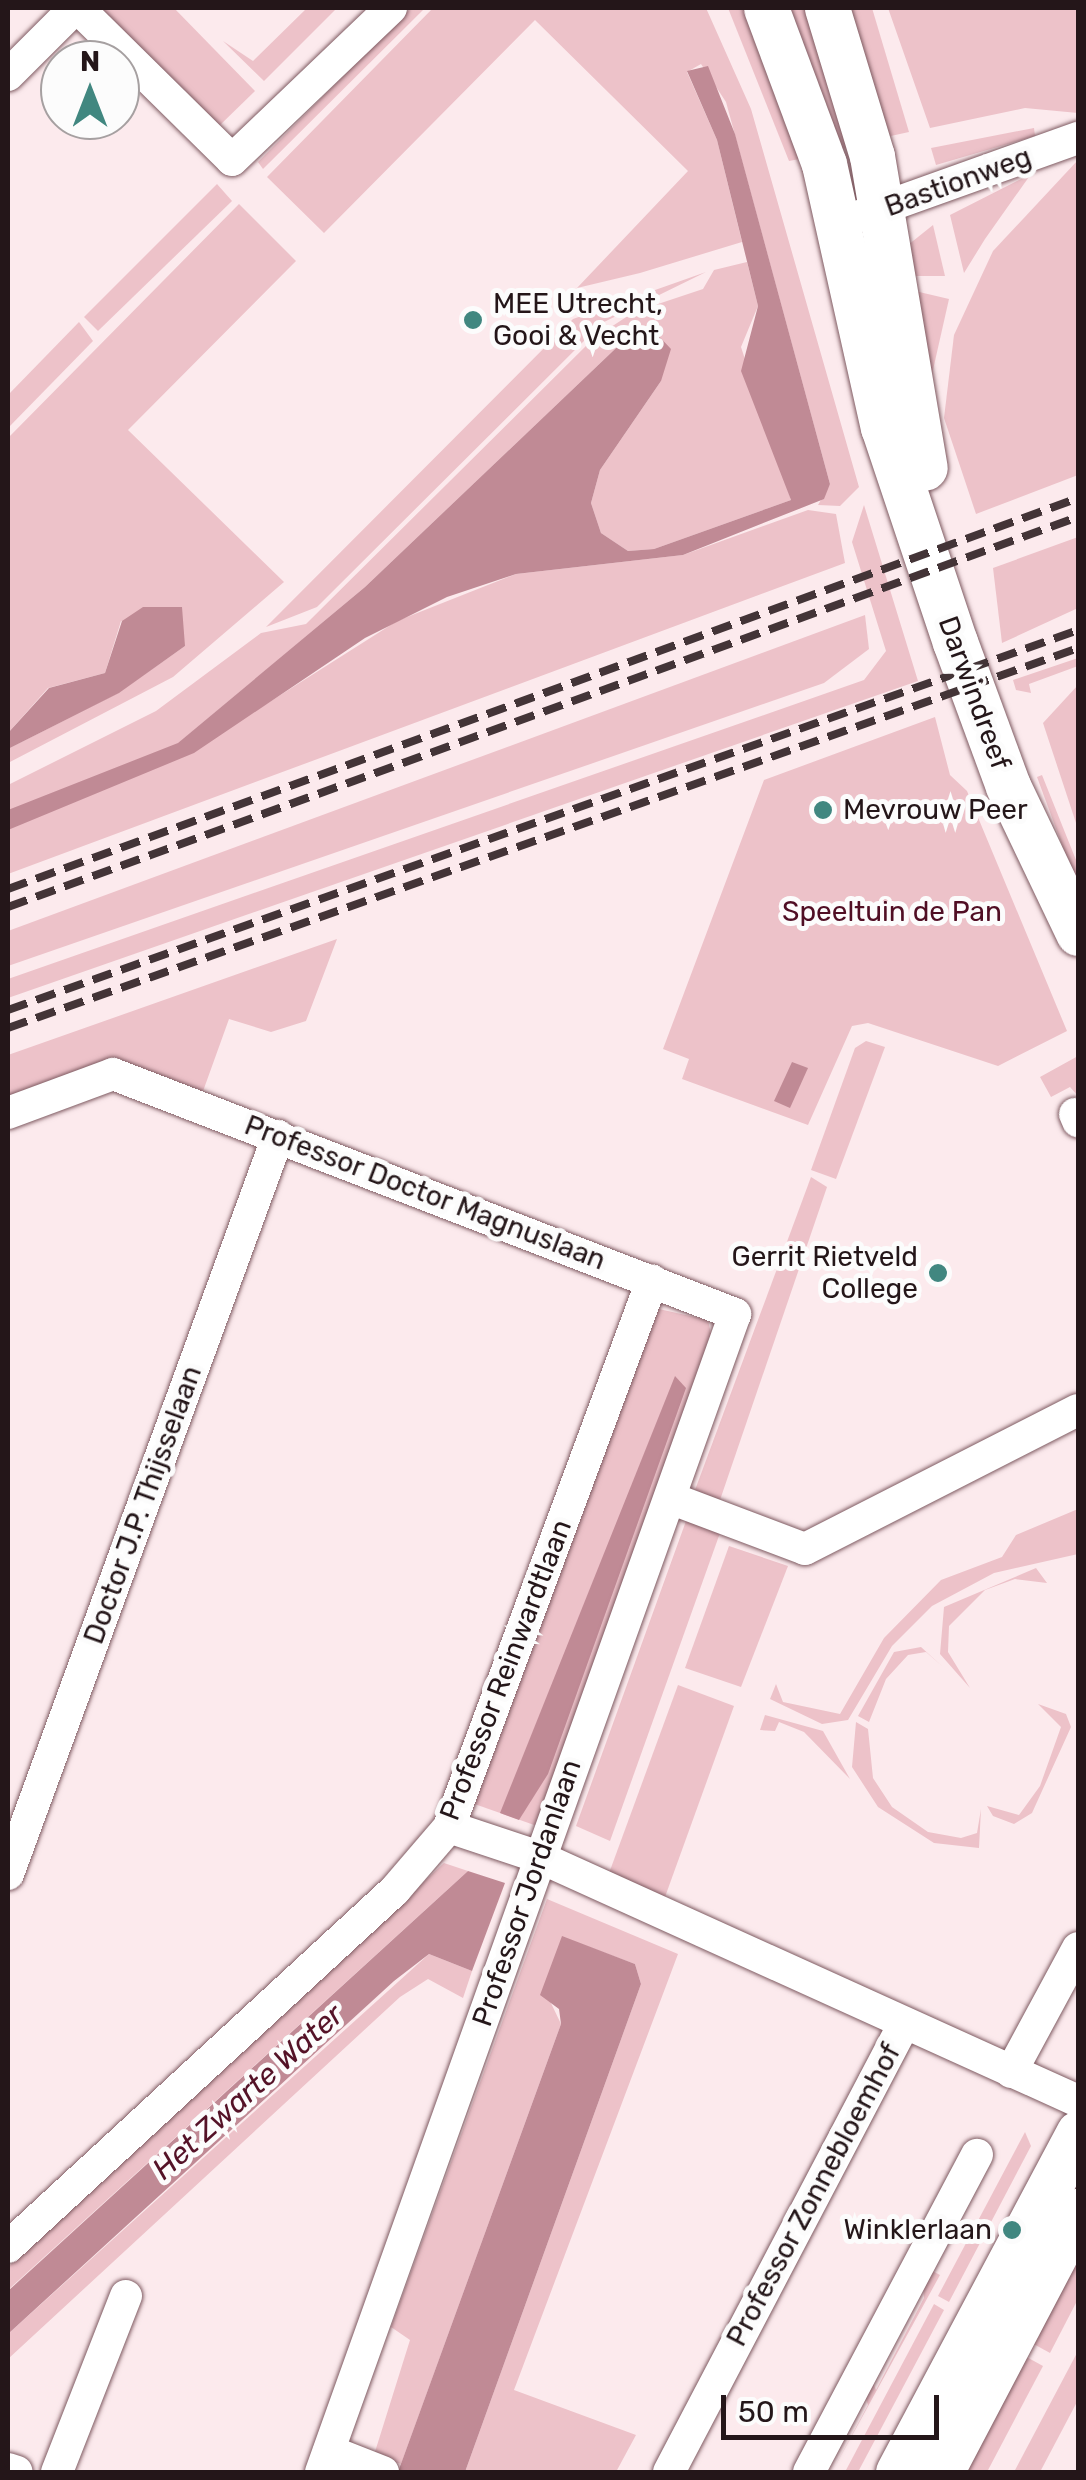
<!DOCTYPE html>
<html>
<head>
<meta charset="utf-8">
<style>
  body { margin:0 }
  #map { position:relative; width:1086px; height:2480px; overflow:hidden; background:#fceaed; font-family:Rubik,sans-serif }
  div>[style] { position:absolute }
  .green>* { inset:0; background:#edc2c9 }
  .water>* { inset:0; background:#c08a95 }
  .roads { filter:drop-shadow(0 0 2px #7e5a61) drop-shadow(0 0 2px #7e5a61) }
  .minor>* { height:32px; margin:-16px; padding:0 16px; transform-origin:16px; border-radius:16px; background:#fff }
  .secondary>* { height:45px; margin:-22.5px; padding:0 22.5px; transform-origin:22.5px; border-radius:22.5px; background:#fff }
  .rail>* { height:8px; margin-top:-4px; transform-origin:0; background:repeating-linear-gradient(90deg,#433437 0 20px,transparent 0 30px) }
  .dots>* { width:28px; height:28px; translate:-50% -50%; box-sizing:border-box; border:5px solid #fcfcfc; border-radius:50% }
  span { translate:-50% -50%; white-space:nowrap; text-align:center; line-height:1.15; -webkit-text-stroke:10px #fcfcfc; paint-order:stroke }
  .street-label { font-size:28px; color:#241619 }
  .poi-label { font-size:28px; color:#241619 }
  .left { translate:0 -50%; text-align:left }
  .right { translate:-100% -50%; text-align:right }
  .park-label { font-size:28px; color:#500e24 }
  .water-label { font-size:30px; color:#541227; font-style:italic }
  .frame { position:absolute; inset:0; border:10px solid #241619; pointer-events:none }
  .north { position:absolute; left:40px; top:40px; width:100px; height:100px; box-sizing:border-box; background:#fcfcfc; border:2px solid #a6a0a1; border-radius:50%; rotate:0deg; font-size:28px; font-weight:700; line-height:40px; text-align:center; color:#241619 }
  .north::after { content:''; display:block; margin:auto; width:35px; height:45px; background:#418780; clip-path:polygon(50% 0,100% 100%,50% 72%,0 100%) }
  .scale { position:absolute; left:721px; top:2395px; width:218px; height:45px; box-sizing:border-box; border:5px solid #241619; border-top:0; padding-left:12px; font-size:30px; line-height:35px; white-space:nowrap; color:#241619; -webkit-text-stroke:8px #fcfcfc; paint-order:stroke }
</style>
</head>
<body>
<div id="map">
  <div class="green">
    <i style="clip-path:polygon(96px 8px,174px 8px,255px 91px,217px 128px)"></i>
    <i style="clip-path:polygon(307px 8px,337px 8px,264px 81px,223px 41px,253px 61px)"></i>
    <i style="clip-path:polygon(411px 8px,425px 8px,263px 169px,258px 162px)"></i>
    <i style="clip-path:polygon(433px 8px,706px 8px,751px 109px,859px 487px,840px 506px,818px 505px,830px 484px,726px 102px,701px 64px,687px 72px,717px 140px,742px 242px,640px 273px,577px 288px,688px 171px,535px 20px,324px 233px,267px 177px)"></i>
    <i style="clip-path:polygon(728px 8px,750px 8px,805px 158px,789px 161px)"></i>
    <i style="clip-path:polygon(783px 8px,820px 8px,859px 146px,832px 151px)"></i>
    <i style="clip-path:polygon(872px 8px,909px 132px,877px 139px,845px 9px)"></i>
    <i style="clip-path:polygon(888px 8px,1078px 8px,1078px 113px,1025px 108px,930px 128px)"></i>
    <i style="clip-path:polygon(1034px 128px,1035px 136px,936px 165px,931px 148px)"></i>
    <i style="clip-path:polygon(1078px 160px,1078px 475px,976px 514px,944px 418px,954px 335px,993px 251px)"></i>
    <i style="clip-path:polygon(1031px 174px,985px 239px,964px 273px,950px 215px)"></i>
    <i style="clip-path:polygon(217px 184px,232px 201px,98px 331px,84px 317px)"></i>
    <i style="clip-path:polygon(239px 204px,296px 261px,128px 430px,284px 582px,173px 677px,8px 763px,8px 749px,118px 693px,185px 646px,121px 621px,105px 673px,48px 688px,8px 733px,8px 438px)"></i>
    <i style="clip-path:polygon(933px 225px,945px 276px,902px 276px,908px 245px)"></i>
    <i style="clip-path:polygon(747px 262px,758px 306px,741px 347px,791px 500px,654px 549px,628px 551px,601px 533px,591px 503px,600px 470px,661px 381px,635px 330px,365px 587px,181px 741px,249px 715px,397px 621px,516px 574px,683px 555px,808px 510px,836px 514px,845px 563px,8px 874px,8px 785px,156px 711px,261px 633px,306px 624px,594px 338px,634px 312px,703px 289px,714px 270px)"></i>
    <i style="clip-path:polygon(706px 272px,602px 323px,317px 607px,266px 627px,573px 319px)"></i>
    <i style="clip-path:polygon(915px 291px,949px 299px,928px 392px)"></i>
    <i style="clip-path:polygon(79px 322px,93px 341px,8px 428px,8px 395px)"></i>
    <i style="clip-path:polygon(864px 505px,918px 681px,8px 998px,8px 979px,864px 680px,886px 651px,852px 542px)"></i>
    <i style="clip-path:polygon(1078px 537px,1078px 608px,1002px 643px,993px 568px)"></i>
    <i style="clip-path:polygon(865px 615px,869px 649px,824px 683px,8px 966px,8px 931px)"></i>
    <i style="clip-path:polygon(1078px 658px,1078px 666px,1029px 684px,1031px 693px,1016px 690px,1013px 680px)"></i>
    <i style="clip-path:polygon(1078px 685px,1078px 829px,1043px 723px)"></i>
    <i style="clip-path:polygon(935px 717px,950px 775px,967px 791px,1067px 1031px,998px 1066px,868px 1023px,852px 1026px,808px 1125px,682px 1079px,689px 1059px,663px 1049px,764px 780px)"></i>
    <i style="clip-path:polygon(1042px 775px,1078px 865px,1078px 888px,1037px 777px)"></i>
    <i style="clip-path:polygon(337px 939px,306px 1021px,271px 1032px,229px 1019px,202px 1094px,116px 1063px,8px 1101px,8px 1055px)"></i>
    <i style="clip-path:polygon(866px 1041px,885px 1047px,836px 1179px,811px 1170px,855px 1048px)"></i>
    <i style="clip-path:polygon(1078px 1056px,1078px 1096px,1070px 1087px,1051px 1097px,1040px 1077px)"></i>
    <i style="clip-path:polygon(811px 1177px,827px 1187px,720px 1500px,695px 1490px)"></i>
    <i style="clip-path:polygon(650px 1307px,708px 1320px,711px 1334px,537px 1826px,466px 1801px)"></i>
    <i style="clip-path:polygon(1078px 1509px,1078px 1554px,994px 1573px,932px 1606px,892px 1646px,848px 1720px,822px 1724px,770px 1699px,776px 1684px,783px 1702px,840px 1714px,884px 1638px,941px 1580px,1002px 1557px,1016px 1535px)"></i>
    <i style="clip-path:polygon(686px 1521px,720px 1533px,610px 1841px,576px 1826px)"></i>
    <i style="clip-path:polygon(729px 1546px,788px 1566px,741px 1687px,685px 1668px)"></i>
    <i style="clip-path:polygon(1036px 1568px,1047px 1583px,1015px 1579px,985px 1590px,949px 1626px,948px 1652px,970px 1688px,940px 1654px,944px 1607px)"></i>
    <i style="clip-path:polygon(921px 1647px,943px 1667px,926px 1652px,908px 1655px,886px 1679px,869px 1722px,858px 1716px,894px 1652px)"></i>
    <i style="clip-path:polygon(678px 1685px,734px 1706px,665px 1897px,608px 1876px)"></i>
    <i style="clip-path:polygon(1038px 1704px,1066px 1714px,1071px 1727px,1032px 1813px,1014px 1824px,993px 1816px,987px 1806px,1019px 1815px,1040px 1786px,1061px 1727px)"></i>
    <i style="clip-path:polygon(765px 1715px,823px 1731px,850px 1779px,804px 1732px,779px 1722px,775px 1731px,760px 1730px)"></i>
    <i style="clip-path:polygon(856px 1722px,868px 1729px,873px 1778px,892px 1807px,928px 1832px,961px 1838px,977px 1833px,981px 1809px,979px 1848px,934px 1843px,878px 1807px,852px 1767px)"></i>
    <i style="clip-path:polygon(444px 1863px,468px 1871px,8px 2290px,8px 2267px)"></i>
    <i style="clip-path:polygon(547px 1899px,678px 1954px,514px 2390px,636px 2435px,616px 2472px,465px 2472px,641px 1984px,635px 1964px,562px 1937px,550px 2001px,561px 2024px,401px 2464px,374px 2455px,410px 2340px,391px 2327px)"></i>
    <i style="clip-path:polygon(429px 1954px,472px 1971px,463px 1998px,428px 1979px,400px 1997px,8px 2359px,8px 2334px)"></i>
    <i style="clip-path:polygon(1025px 2132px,1031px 2146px,949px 2302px,938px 2296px)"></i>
    <i style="clip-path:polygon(1078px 2223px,1078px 2299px,1050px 2353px,1019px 2336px)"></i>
    <i style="clip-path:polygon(921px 2265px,940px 2275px,832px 2472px,868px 2405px,860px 2381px,869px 2373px,876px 2390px,924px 2298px)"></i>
    <i style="clip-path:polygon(934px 2304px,944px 2310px,858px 2472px,845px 2472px)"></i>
    <i style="clip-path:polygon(1012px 2349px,1043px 2366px,987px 2472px,947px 2472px)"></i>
    <i style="clip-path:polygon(1078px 2351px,1078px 2400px,1040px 2472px,1014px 2472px)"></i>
  </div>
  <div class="water">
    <i style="clip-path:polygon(708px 66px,735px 134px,830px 484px,824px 499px,683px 555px,516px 574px,447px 597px,365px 638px,194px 753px,8px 830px,8px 810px,178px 743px,365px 587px,635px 330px,654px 331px,671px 349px,661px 381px,600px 470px,591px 503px,601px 533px,628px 551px,654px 549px,791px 500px,741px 371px,758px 306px,717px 140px,687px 71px)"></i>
    <i style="clip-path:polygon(143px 607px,182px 607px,185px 646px,119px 693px,8px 749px,8px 733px,49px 688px,105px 673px,122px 621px)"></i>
    <i style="clip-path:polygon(792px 1062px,808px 1068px,790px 1108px,774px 1101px)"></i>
    <i style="clip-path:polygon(675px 1376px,686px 1388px,548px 1774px,519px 1820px,500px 1813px)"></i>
    <i style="clip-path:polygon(468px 1871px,505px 1883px,472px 1971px,429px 1954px,394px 1981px,8px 2334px,8px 2291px)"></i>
    <i style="clip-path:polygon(562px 1936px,635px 1964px,641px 1984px,465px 2472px,398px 2472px,561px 2024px,559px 2009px,540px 1995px)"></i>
  </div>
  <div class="roads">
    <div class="minor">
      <i style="left:78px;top:8px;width:216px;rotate:44.6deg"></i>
      <i style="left:232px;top:160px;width:220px;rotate:-43.7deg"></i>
      <i style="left:8px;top:75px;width:95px;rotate:-45deg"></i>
      <i style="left:860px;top:216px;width:232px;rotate:-19.7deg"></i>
      <i style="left:8px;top:1113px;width:112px;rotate:-20.4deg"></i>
      <i style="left:113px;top:1074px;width:667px;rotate:21.1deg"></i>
      <i style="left:735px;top:1314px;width:1230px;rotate:109.67deg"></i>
      <i style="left:1075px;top:1114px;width:8px;rotate:67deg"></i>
      <i style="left:670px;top:1498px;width:144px;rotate:20.7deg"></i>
      <i style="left:805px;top:1549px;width:306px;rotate:-27deg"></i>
      <i style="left:449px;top:1827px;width:95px;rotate:18.4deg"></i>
      <i style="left:539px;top:1857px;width:592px;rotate:24.36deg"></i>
      <i style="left:8px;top:1874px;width:786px;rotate:-69.9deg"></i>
      <i style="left:1011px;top:2072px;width:141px;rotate:-61.6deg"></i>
      <i style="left:8px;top:2247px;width:527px;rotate:-42.69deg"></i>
      <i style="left:395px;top:1890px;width:83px;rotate:-49.4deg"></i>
      <i style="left:449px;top:1827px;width:583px;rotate:-69.61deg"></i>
      <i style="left:329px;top:2451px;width:58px;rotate:21.3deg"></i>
      <i style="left:8px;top:2469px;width:9px;rotate:18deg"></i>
      <i style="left:57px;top:2472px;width:189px;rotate:-68.6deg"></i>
      <i style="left:669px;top:2472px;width:506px;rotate:-62.32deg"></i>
      <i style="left:809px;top:2472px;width:359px;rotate:-62.1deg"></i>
    </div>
    <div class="secondary">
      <i style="left:766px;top:8px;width:166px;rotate:69.6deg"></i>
      <i style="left:824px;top:164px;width:270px;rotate:77.4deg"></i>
      <i style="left:883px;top:427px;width:227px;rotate:71.5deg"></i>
      <i style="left:955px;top:642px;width:153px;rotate:69.8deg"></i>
      <i style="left:1008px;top:786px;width:163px;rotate:64.5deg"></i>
      <i style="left:827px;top:8px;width:155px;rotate:73.1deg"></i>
      <i style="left:872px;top:156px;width:316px;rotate:80.4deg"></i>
      <i style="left:898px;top:2472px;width:384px;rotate:-62deg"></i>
      <i style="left:941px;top:2472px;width:295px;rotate:-62.3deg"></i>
    </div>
  </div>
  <div class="rail">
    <i style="left:8px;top:889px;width:1139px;rotate:-20.07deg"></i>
    <i style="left:8px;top:907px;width:1139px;rotate:-20.03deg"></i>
    <i style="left:8px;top:1010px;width:1135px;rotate:-19.55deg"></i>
    <i style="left:8px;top:1028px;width:1135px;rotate:-19.55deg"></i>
  </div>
  <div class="dots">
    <i style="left:473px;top:320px;background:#418780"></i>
    <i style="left:823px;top:810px;background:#418780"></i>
    <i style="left:938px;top:1273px;background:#418780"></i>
    <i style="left:1012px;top:2230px;background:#418780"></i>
  </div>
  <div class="street-label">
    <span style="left:958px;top:182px;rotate:-20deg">Bastionweg</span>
    <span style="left:974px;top:693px;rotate:70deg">Darwindreef</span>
    <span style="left:425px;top:1193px;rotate:21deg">Professor Doctor Magnuslaan</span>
    <span style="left:143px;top:1505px;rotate:-70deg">Doctor J.P. Thijsselaan</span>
    <span style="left:506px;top:1670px;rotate:-69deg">Professor Reinwardtlaan</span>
    <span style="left:527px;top:1893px;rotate:-71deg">Professor Jordanlaan</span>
    <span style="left:814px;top:2195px;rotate:-62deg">Professor Zonnebloemhof</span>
  </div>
  <div class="poi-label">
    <span class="left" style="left:493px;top:320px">MEE Utrecht,<br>Gooi &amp; Vecht</span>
    <span class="left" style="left:843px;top:810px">Mevrouw Peer</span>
    <span class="right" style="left:918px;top:1273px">Gerrit Rietveld<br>College</span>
    <span class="right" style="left:992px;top:2230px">Winklerlaan</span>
  </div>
  <div class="park-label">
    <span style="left:892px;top:912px">Speeltuin de Pan</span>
  </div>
  <div class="water-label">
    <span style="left:248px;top:2092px;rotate:-42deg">Het Zwarte Water</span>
  </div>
  <div class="frame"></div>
  <div class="north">N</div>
  <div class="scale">50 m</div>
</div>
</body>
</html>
